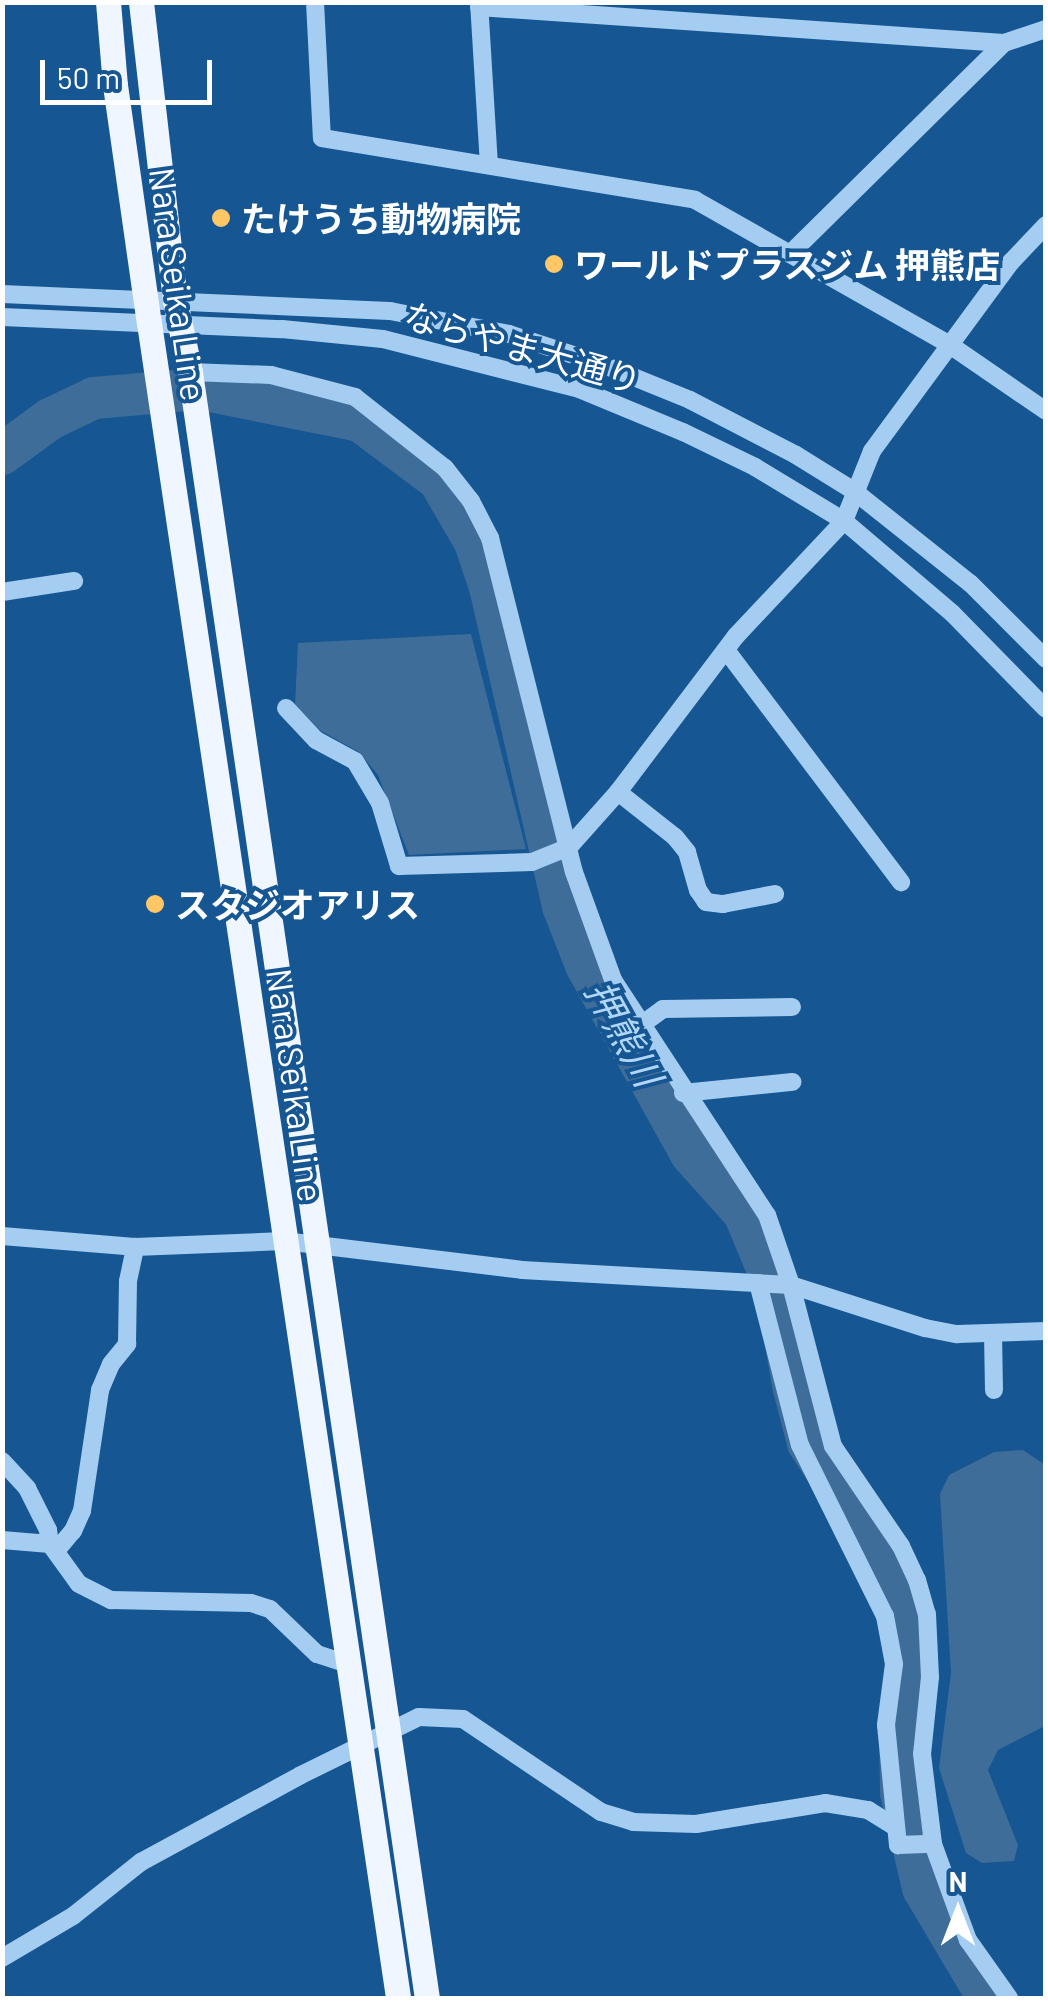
<!DOCTYPE html>
<html>
<head>
<meta charset="utf-8">
<style>
  body { margin:0 }
  #map { position:relative; width:1048px; height:2001px; overflow:hidden; background:#165693; font-family:Barlow,"Noto Sans JP",sans-serif }
  div>[style] { position:absolute }
  .water>* { inset:0; background:#3f6d99 }
  .river>* { height:42px; margin:-21px; padding:0 21px; transform-origin:21px; border-radius:21px; background:#3f6d99 }
  .minor>* { height:18px; margin:-9px; padding:0 9px; transform-origin:9px; border-radius:9px; background:#a5cdf1 }
  .major>* { height:25px; margin:-12.5px; padding:0 12.5px; transform-origin:12.5px; border-radius:12.5px; background:#eff6ff }
  .dots>* { width:28px; height:28px; translate:-50% -50%; box-sizing:border-box; border:5px solid #165693; border-radius:50% }
  span { translate:-50% -50%; white-space:nowrap; text-align:center; line-height:1.15; -webkit-text-stroke:8px #165693; paint-order:stroke }
  .poi-label { font-size:35px; color:#fff; font-weight:700 }
  .left { translate:0 -50%; text-align:left }
  .street-label { font-size:35px; color:#fff }
  .water-label { font-size:38px; color:#b1d7f8; font-style:italic }
  .frame { position:absolute; inset:0; border:5px solid #fff; pointer-events:none }
  .north { position:absolute; left:908px; top:1861px; width:100px; height:100px; -webkit-text-stroke:8px #165693; paint-order:stroke; rotate:0deg; font-size:28px; font-weight:700; line-height:40px; text-align:center; color:#fff }
  .north::after { content:''; display:block; margin:auto; width:35px; height:45px; background:#fff; clip-path:polygon(50% 0,100% 100%,50% 72%,0 100%) }
  .scale { position:absolute; left:40px; top:60px; width:172px; height:45px; box-sizing:border-box; border:5px solid #fff; border-top:0; padding-left:12px; font-size:30px; line-height:35px; white-space:nowrap; color:#fff; -webkit-text-stroke:8px #165693; paint-order:stroke }
</style>
</head>
<body>
<div id="map">
  <div class="water">
    <i style="clip-path:polygon(471px 634px,526px 849px,409px 855px,378px 775px,359px 752px,321px 731px,295px 705px,298px 643px)"></i>
    <i style="clip-path:polygon(1023px 1450px,1045px 1465px,1045px 1726px,998px 1750px,988px 1770px,1018px 1845px,1014px 1861px,982px 1863px,966px 1853px,939px 1768px,951px 1673px,940px 1494px,949px 1475px,994px 1452px)"></i>
  </div>
  <div class="river">
    <i style="left:2px;top:454px;width:59px;rotate:-36.1deg"></i>
    <i style="left:50px;top:419px;width:49px;rotate:-25.5deg"></i>
    <i style="left:94px;top:398px;width:106px;rotate:-4.9deg"></i>
    <i style="left:200px;top:389px;width:163px;rotate:11.3deg"></i>
    <i style="left:360px;top:421px;width:99px;rotate:36.8deg"></i>
    <i style="left:439px;top:480px;width:72px;rotate:59.9deg"></i>
    <i style="left:475px;top:542px;width:47px;rotate:71.6deg"></i>
    <i style="left:490px;top:587px;width:327px;rotate:77.1deg"></i>
    <i style="left:563px;top:906px;width:63px;rotate:68.7deg"></i>
    <i style="left:586px;top:965px;width:216px;rotate:60.9deg"></i>
    <i style="left:691px;top:1154px;width:79px;rotate:48.1deg"></i>
    <i style="left:744px;top:1213px;width:86px;rotate:67.3deg"></i>
    <i style="left:777px;top:1292px;width:94px;rotate:80.2deg"></i>
    <i style="left:793px;top:1385px;width:60px;rotate:75.5deg"></i>
    <i style="left:808px;top:1443px;width:177px;rotate:56.8deg"></i>
    <i style="left:905px;top:1591px;width:73px;rotate:84.5deg"></i>
    <i style="left:912px;top:1664px;width:70px;rotate:99.9deg"></i>
    <i style="left:900px;top:1733px;width:60px;rotate:89deg"></i>
    <i style="left:901px;top:1793px;width:98px;rotate:77deg"></i>
    <i style="left:923px;top:1888px;width:128px;rotate:59.4deg"></i>
  </div>
  <div class="minor">
    <i style="left:315px;top:2px;width:136px;rotate:87.1deg"></i>
    <i style="left:322px;top:138px;width:378px;rotate:9.4deg"></i>
    <i style="left:695px;top:200px;width:293px;rotate:29.6deg"></i>
    <i style="left:950px;top:345px;width:116px;rotate:34.5deg"></i>
    <i style="left:479px;top:2px;width:162px;rotate:86.5deg"></i>
    <i style="left:479px;top:7px;width:526px;rotate:3.92deg"></i>
    <i style="left:790px;top:254px;width:301px;rotate:-44.6deg"></i>
    <i style="left:1004px;top:43px;width:44px;rotate:-18.4deg"></i>
    <i style="left:2px;top:294px;width:388px;rotate:2.5deg"></i>
    <i style="left:390px;top:311px;width:121px;rotate:10.9deg"></i>
    <i style="left:509px;top:334px;width:100px;rotate:18.1deg"></i>
    <i style="left:604px;top:365px;width:93px;rotate:22.1deg"></i>
    <i style="left:690px;top:400px;width:119px;rotate:27.4deg"></i>
    <i style="left:796px;top:455px;width:68px;rotate:31.8deg"></i>
    <i style="left:854px;top:491px;width:149px;rotate:38.5deg"></i>
    <i style="left:971px;top:584px;width:106px;rotate:45deg"></i>
    <i style="left:2px;top:317px;width:280px;rotate:2.5deg"></i>
    <i style="left:282px;top:329px;width:101px;rotate:5.7deg"></i>
    <i style="left:383px;top:339px;width:202px;rotate:14.3deg"></i>
    <i style="left:579px;top:389px;width:113px;rotate:22.5deg"></i>
    <i style="left:683px;top:432px;width:80px;rotate:25.9deg"></i>
    <i style="left:755px;top:467px;width:104px;rotate:31.2deg"></i>
    <i style="left:844px;top:521px;width:142px;rotate:40.4deg"></i>
    <i style="left:952px;top:613px;width:134px;rotate:45.6deg"></i>
    <i style="left:190px;top:372px;width:81px;rotate:2.1deg"></i>
    <i style="left:271px;top:375px;width:87px;rotate:14.7deg"></i>
    <i style="left:355px;top:397px;width:115px;rotate:38.3deg"></i>
    <i style="left:445px;top:468px;width:42px;rotate:51.8deg"></i>
    <i style="left:471px;top:501px;width:42px;rotate:62.8deg"></i>
    <i style="left:490px;top:538px;width:344px;rotate:75.9deg"></i>
    <i style="left:574px;top:872px;width:115px;rotate:70.1deg"></i>
    <i style="left:613px;top:980px;width:281px;rotate:56.8deg"></i>
    <i style="left:767px;top:1215px;width:74px;rotate:71.1deg"></i>
    <i style="left:791px;top:1285px;width:166px;rotate:75.4deg"></i>
    <i style="left:833px;top:1446px;width:121px;rotate:55.8deg"></i>
    <i style="left:901px;top:1546px;width:38px;rotate:65deg"></i>
    <i style="left:917px;top:1580px;width:35px;rotate:74deg"></i>
    <i style="left:927px;top:1614px;width:63px;rotate:87.3deg"></i>
    <i style="left:930px;top:1677px;width:77px;rotate:95.9deg"></i>
    <i style="left:922px;top:1754px;width:91px;rotate:83deg"></i>
    <i style="left:933px;top:1844px;width:102px;rotate:70deg"></i>
    <i style="left:968px;top:1940px;width:71px;rotate:54.7deg"></i>
    <i style="left:2px;top:592px;width:73px;rotate:-8.7deg"></i>
    <i style="left:726px;top:650px;width:291px;rotate:53deg"></i>
    <i style="left:286px;top:708px;width:44px;rotate:46.8deg"></i>
    <i style="left:316px;top:740px;width:44px;rotate:28.3deg"></i>
    <i style="left:355px;top:761px;width:49px;rotate:59.2deg"></i>
    <i style="left:380px;top:803px;width:66px;rotate:73.2deg"></i>
    <i style="left:399px;top:866px;width:133px;rotate:-1.7deg"></i>
    <i style="left:532px;top:862px;width:40px;rotate:-22deg"></i>
    <i style="left:569px;top:847px;width:74px;rotate:-48.3deg"></i>
    <i style="left:618px;top:792px;width:196px;rotate:-52.9deg"></i>
    <i style="left:736px;top:636px;width:158px;rotate:-46.8deg"></i>
    <i style="left:844px;top:521px;width:75px;rotate:-68.2deg"></i>
    <i style="left:872px;top:451px;width:235px;rotate:-53.7deg"></i>
    <i style="left:1011px;top:262px;width:51px;rotate:-46.6deg"></i>
    <i style="left:618px;top:792px;width:73px;rotate:38.3deg"></i>
    <i style="left:675px;top:837px;width:19px;rotate:51deg"></i>
    <i style="left:687px;top:852px;width:40px;rotate:74deg"></i>
    <i style="left:698px;top:890px;width:14px;rotate:56deg"></i>
    <i style="left:706px;top:902px;width:17px;rotate:7deg"></i>
    <i style="left:723px;top:904px;width:53px;rotate:-10.9deg"></i>
    <i style="left:641px;top:1025px;width:27px;rotate:-36deg"></i>
    <i style="left:663px;top:1009px;width:129px;rotate:-0.9deg"></i>
    <i style="left:683px;top:1093px;width:110px;rotate:-5.8deg"></i>
    <i style="left:2px;top:1236px;width:133px;rotate:4.7deg"></i>
    <i style="left:135px;top:1247px;width:149px;rotate:-2.3deg"></i>
    <i style="left:284px;top:1241px;width:240px;rotate:6.9deg"></i>
    <i style="left:522px;top:1270px;width:269px;rotate:3.2deg"></i>
    <i style="left:791px;top:1285px;width:141px;rotate:17.8deg"></i>
    <i style="left:925px;top:1328px;width:33px;rotate:11deg"></i>
    <i style="left:957px;top:1334px;width:89px;rotate:-1.9deg"></i>
    <i style="left:758px;top:1283px;width:167px;rotate:75.5deg"></i>
    <i style="left:800px;top:1445px;width:191px;rotate:63.6deg"></i>
    <i style="left:885px;top:1616px;width:49px;rotate:79.4deg"></i>
    <i style="left:894px;top:1664px;width:62px;rotate:97.5deg"></i>
    <i style="left:886px;top:1725px;width:121px;rotate:84.3deg"></i>
    <i style="left:898px;top:1845px;width:35px;rotate:-2deg"></i>
    <i style="left:993px;top:1333px;width:57px;rotate:89deg"></i>
    <i style="left:2px;top:1461px;width:37px;rotate:47deg"></i>
    <i style="left:27px;top:1488px;width:47px;rotate:63.4deg"></i>
    <i style="left:48px;top:1530px;width:14px;rotate:82deg"></i>
    <i style="left:50px;top:1544px;width:49px;rotate:54.1deg"></i>
    <i style="left:79px;top:1584px;width:36px;rotate:27deg"></i>
    <i style="left:111px;top:1600px;width:140px;rotate:1.2deg"></i>
    <i style="left:251px;top:1603px;width:20px;rotate:18deg"></i>
    <i style="left:270px;top:1609px;width:65px;rotate:43.8deg"></i>
    <i style="left:317px;top:1654px;width:29px;rotate:18deg"></i>
    <i style="left:2px;top:1540px;width:48px;rotate:4.8deg"></i>
    <i style="left:56px;top:1551px;width:26px;rotate:-50deg"></i>
    <i style="left:73px;top:1531px;width:22px;rotate:-66deg"></i>
    <i style="left:82px;top:1511px;width:122px;rotate:-81.5deg"></i>
    <i style="left:100px;top:1390px;width:28px;rotate:-67deg"></i>
    <i style="left:111px;top:1364px;width:26px;rotate:-51deg"></i>
    <i style="left:127px;top:1344px;width:63px;rotate:-89.1deg"></i>
    <i style="left:128px;top:1281px;width:35px;rotate:-78deg"></i>
    <i style="left:2px;top:1958px;width:82px;rotate:-30.6deg"></i>
    <i style="left:73px;top:1916px;width:87px;rotate:-38.5deg"></i>
    <i style="left:141px;top:1862px;width:182px;rotate:-28.5deg"></i>
    <i style="left:301px;top:1775px;width:131px;rotate:-26.2deg"></i>
    <i style="left:419px;top:1717px;width:44px;rotate:2.6deg"></i>
    <i style="left:463px;top:1719px;width:166px;rotate:34deg"></i>
    <i style="left:601px;top:1812px;width:34px;rotate:17deg"></i>
    <i style="left:633px;top:1822px;width:63px;rotate:1.8deg"></i>
    <i style="left:696px;top:1824px;width:131px;rotate:-9.2deg"></i>
    <i style="left:825px;top:1803px;width:44px;rotate:9.2deg"></i>
    <i style="left:868px;top:1810px;width:32px;rotate:32deg"></i>
  </div>
  <div class="major">
    <i style="left:108px;top:2px;width:83px;rotate:85.2deg"></i>
    <i style="left:115px;top:85px;width:240px;rotate:81.9deg"></i>
    <i style="left:149px;top:323px;width:1693px;rotate:81.54deg"></i>
    <i style="left:141px;top:2px;width:301px;rotate:83.5deg"></i>
    <i style="left:175px;top:301px;width:73px;rotate:78.1deg"></i>
    <i style="left:190px;top:372px;width:1643px;rotate:81.71deg"></i>
  </div>
  <div class="dots">
    <i style="left:221px;top:218px;background:#ffc765"></i>
    <i style="left:554px;top:264px;background:#ffc765"></i>
    <i style="left:155px;top:904px;background:#ffc765"></i>
  </div>
  <div class="poi-label">
    <span class="left" style="left:241px;top:218px">たけうち動物病院</span>
    <span class="left" style="left:574px;top:264px">ワールドプラスジム 押熊店</span>
    <span class="left" style="left:175px;top:904px">スタジオアリス</span>
  </div>
  <div class="street-label">
    <span style="left:179px;top:284px;rotate:82deg">Nara Seika Line</span>
    <span style="left:523px;top:347px;rotate:16deg">ならやま大通り</span>
    <span style="left:296px;top:1085px;rotate:82deg">Nara Seika Line</span>
  </div>
  <div class="water-label">
    <span style="left:624px;top:1033px;rotate:61deg">押熊川</span>
  </div>
  <div class="frame"></div>
  <div class="north">N</div>
  <div class="scale">50 m</div>
</div>
</body>
</html>
